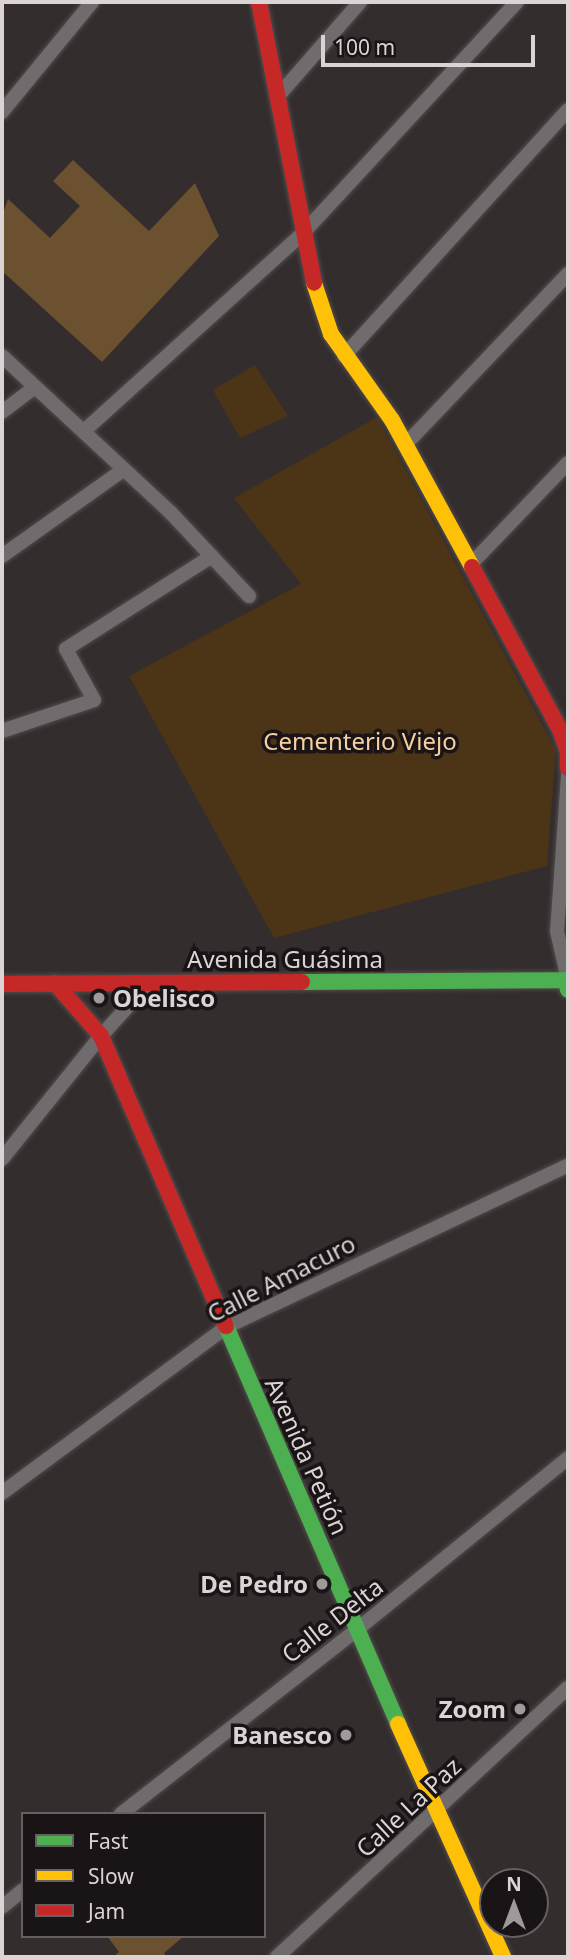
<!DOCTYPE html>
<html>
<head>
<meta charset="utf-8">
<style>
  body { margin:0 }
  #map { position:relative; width:570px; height:1959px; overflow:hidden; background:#332d2d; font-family:"Noto Sans",sans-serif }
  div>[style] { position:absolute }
  .green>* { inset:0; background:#4c3417 }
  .forest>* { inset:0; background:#6c5131 }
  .roads { filter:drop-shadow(0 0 2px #514b4b) drop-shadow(0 0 2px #514b4b) }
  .street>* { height:14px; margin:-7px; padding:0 7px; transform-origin:7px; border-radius:7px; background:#706b6c }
  .fast>* { height:16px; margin:-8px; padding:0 8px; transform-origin:8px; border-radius:8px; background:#4caf50 }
  .slow>* { height:16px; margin:-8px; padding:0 8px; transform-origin:8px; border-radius:8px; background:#ffc107 }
  .jam>* { height:16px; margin:-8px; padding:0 8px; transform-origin:8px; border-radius:8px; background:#c62828 }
  .dots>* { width:19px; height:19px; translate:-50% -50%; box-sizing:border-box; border:4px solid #191415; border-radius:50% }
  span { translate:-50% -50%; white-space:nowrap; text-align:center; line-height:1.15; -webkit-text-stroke:7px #191415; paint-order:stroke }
  .park-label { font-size:24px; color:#f8cfa0 }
  .street-label { font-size:24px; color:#dbd3d4 }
  .poi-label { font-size:24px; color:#dbd3d4; font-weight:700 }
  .left { translate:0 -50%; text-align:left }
  .right { translate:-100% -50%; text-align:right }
  .frame { position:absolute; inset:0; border:4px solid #dbd3d4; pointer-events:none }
  .legend { position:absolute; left:21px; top:1812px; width:245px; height:126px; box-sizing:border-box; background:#191415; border:2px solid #676061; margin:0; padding:9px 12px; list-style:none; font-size:21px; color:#dbd3d4 }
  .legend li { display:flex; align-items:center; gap:14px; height:35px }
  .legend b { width:35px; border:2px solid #676061 }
  .north { position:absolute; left:479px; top:1868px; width:70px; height:70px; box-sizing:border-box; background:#191415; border:2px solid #676061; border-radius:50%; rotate:0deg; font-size:19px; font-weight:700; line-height:28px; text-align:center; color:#dbd3d4 }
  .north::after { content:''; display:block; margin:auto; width:24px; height:32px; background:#a0999a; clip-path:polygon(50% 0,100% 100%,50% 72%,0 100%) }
  .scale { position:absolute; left:321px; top:35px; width:214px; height:32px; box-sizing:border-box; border:4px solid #dbd3d4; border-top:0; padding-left:9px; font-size:21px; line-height:24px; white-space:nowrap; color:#dbd3d4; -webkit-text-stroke:5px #191415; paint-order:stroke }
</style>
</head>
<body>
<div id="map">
  <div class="green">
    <i style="clip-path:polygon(255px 365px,288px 416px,240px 438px,213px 390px)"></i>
    <i style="clip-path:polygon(377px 417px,556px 750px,547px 866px,274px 938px,129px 676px,301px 584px,234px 498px)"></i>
  </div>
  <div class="forest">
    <i style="clip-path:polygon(73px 160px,149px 231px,195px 183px,219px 236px,102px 362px,2px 271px,2px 216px,8px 199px,50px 238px,80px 206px,53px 181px)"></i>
    <i style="clip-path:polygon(107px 1936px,184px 1936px,164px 1953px,167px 1957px,113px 1957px,119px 1952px)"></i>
  </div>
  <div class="roads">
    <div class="street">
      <i style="left:278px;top:96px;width:125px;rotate:-48.9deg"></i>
      <i style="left:2px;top:112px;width:142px;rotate:-50.7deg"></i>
      <i style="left:2px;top:356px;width:231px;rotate:42.9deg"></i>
      <i style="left:171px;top:513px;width:114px;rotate:46.8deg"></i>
      <i style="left:344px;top:356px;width:333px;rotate:-47.7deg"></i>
      <i style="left:2px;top:412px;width:41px;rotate:-37.1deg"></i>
      <i style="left:84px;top:431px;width:297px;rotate:-42.1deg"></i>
      <i style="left:304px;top:232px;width:313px;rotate:-47.2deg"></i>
      <i style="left:405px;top:445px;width:236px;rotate:-46.4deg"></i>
      <i style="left:2px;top:556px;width:148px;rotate:-35.4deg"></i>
      <i style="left:471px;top:564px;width:140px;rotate:-46.2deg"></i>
      <i style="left:2px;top:731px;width:97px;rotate:-18.6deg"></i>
      <i style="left:94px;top:700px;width:58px;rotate:-118.8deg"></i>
      <i style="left:66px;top:649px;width:173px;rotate:-32.5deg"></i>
      <i style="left:568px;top:775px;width:156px;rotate:94deg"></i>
      <i style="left:557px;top:931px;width:50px;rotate:77.3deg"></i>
      <i style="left:2px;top:1159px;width:158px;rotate:-51.2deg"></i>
      <i style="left:101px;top:1036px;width:73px;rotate:-47.8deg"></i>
      <i style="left:2px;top:1493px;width:279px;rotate:-36.5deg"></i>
      <i style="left:226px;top:1327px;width:378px;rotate:-25.3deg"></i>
      <i style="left:121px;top:1814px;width:302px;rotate:-38deg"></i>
      <i style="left:359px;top:1628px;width:269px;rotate:-39.1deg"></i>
      <i style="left:2px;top:1907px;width:27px;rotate:-39deg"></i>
      <i style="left:277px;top:1957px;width:396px;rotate:-42.8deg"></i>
    </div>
    <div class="fast">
      <i style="left:302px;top:982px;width:264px;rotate:-0.4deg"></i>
      <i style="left:566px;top:980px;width:10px;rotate:79deg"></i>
      <i style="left:226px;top:1326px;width:434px;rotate:66.6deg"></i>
    </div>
    <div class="slow">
      <i style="left:314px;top:283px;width:54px;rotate:71.6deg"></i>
      <i style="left:331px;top:334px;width:105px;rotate:54.7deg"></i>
      <i style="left:392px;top:420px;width:167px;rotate:61.4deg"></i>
      <i style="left:398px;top:1724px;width:256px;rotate:65.7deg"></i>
    </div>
    <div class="jam">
      <i style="left:259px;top:2px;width:286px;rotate:78.9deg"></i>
      <i style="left:472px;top:567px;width:185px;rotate:61.6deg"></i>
      <i style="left:560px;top:730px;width:23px;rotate:70deg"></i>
      <i style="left:568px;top:752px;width:16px;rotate:90deg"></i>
      <i style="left:55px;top:983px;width:70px;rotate:49deg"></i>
      <i style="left:101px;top:1036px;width:316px;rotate:66.7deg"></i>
      <i style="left:2px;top:984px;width:300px;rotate:-0.4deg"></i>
    </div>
  </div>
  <div class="dots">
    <i style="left:99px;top:998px;background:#a0999a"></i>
    <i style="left:322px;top:1584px;background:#a0999a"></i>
    <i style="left:520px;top:1709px;background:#a0999a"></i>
    <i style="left:346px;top:1735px;background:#a0999a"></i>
  </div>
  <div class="park-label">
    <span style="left:360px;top:741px">Cementerio Viejo</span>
  </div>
  <div class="street-label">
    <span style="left:285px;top:959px">Avenida Guásima</span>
    <span style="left:281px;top:1278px;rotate:-27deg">Calle Amacuro</span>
    <span style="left:307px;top:1456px;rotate:66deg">Avenida Petión</span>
    <span style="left:332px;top:1620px;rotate:-38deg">Calle Delta</span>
    <span style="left:408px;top:1807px;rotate:-43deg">Calle La Paz</span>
  </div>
  <div class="poi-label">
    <span class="left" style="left:113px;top:998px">Obelisco</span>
    <span class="right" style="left:308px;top:1584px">De Pedro</span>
    <span class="right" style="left:506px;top:1709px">Zoom</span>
    <span class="right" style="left:332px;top:1735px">Banesco</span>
  </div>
  <div class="frame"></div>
  <ul class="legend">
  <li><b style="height:9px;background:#4caf50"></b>Fast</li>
  <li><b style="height:9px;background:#ffc107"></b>Slow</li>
  <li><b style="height:9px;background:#c62828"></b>Jam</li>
  </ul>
  <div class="north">N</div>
  <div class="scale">100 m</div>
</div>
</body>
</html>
